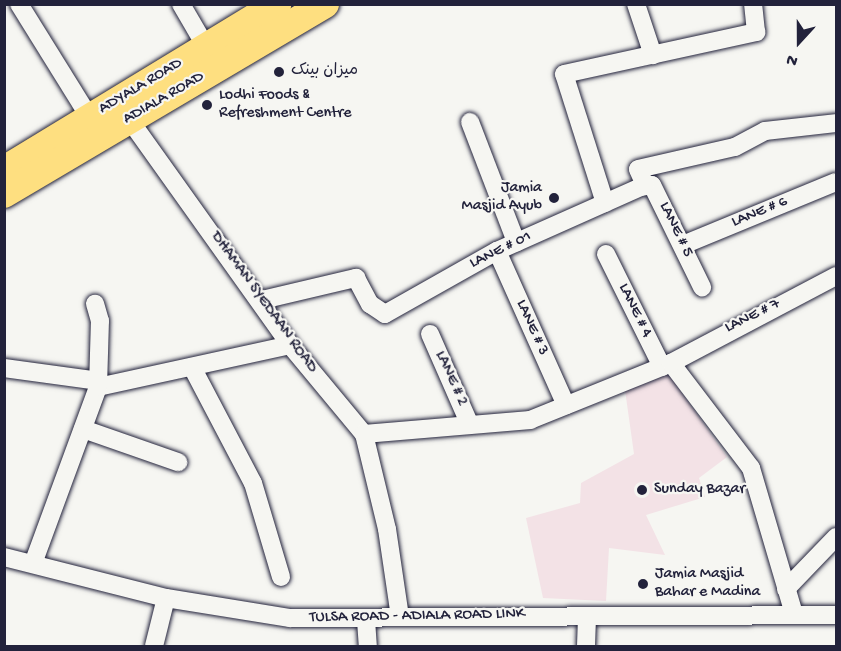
<!DOCTYPE html>
<html>
<head>
<meta charset="utf-8">
<style>
  body { margin:0 }
  #map { position:relative; width:841px; height:651px; overflow:hidden; background:#f6f6f2; font-family:"Gochi Hand","Playpen Sans Arabic",sans-serif }
  div>[style] { position:absolute }
  .built>* { inset:0; background:#f3e2e6 }
  .roads { filter:drop-shadow(0 0 2px #22223b) drop-shadow(0 0 2px #22223b) }
  .street>* { height:18px; margin:-9px; padding:0 9px; transform-origin:9px; border-radius:9px; background:#f6f6f2 }
  .primary>* { height:28px; margin:-14px; padding:0 14px; transform-origin:14px; border-radius:14px; background:#fedf80 }
  .dots>* { width:16px; height:16px; translate:-50% -50%; box-sizing:border-box; border:3px solid #f6f6f2; border-radius:50% }
  span { translate:-50% -50%; white-space:nowrap; text-align:center; line-height:1.15; -webkit-text-stroke:4.5px #f6f6f2; paint-order:stroke }
  .poi-label { font-size:16px; color:#22223b }
  .left { translate:0 -50%; text-align:left }
  .right { translate:-100% -50%; text-align:right }
  .street-label { font-size:16px; color:#22223b }
  .frame { position:absolute; inset:0; border:6px solid #22223b; pointer-events:none }
  .north { position:absolute; left:769px; top:12px; width:60px; height:60px; -webkit-text-stroke:4px #f6f6f2; paint-order:stroke; rotate:201deg; font-size:16px; font-weight:700; line-height:24px; text-align:center; color:#22223b }
  .north::after { content:''; display:block; margin:auto; width:21px; height:27px; background:#22223b; clip-path:polygon(50% 0,100% 100%,50% 72%,0 100%) }
</style>
</head>
<body>
<div id="map">
  <div class="built">
    <i style="clip-path:polygon(668px 373px,727px 457px,699px 478px,705px 497px,646px 515px,665px 555px,609px 548px,606px 601px,543px 598px,526px 518px,580px 503px,581px 483px,634px 454px,625px 390px)"></i>
  </div>
  <div class="roads">
    <div class="street">
      <i style="left:19px;top:4px;width:134px;rotate:58.1deg"></i>
      <i style="left:181px;top:4px;width:50px;rotate:59.8deg"></i>
      <i style="left:636px;top:4px;width:54px;rotate:71.6deg"></i>
      <i style="left:129px;top:119px;width:277px;rotate:54.5deg"></i>
      <i style="left:290px;top:345px;width:116px;rotate:50.3deg"></i>
      <i style="left:364px;top:434px;width:167px;rotate:-4.8deg"></i>
      <i style="left:530px;top:420px;width:152px;rotate:-22deg"></i>
      <i style="left:671px;top:363px;width:132px;rotate:52.7deg"></i>
      <i style="left:751px;top:468px;width:152px;rotate:73.6deg"></i>
      <i style="left:470px;top:122px;width:129px;rotate:69deg"></i>
      <i style="left:641px;top:187px;width:11px;rotate:-10deg"></i>
      <i style="left:652px;top:185px;width:114px;rotate:63.9deg"></i>
      <i style="left:605px;top:203px;width:135px;rotate:-107.6deg"></i>
      <i style="left:564px;top:74px;width:197px;rotate:-12.3deg"></i>
      <i style="left:756px;top:32px;width:28px;rotate:-96deg"></i>
      <i style="left:683px;top:245px;width:165px;rotate:-22.4deg"></i>
      <i style="left:497px;top:251px;width:169px;rotate:65.9deg"></i>
      <i style="left:606px;top:254px;width:126px;rotate:63.6deg"></i>
      <i style="left:262px;top:300px;width:97px;rotate:-13.2deg"></i>
      <i style="left:356px;top:278px;width:30px;rotate:62deg"></i>
      <i style="left:370px;top:304px;width:18px;rotate:34deg"></i>
      <i style="left:385px;top:314px;width:129px;rotate:-29.4deg"></i>
      <i style="left:497px;top:251px;width:162px;rotate:-24deg"></i>
      <i style="left:645px;top:185px;width:17px;rotate:-114deg"></i>
      <i style="left:638px;top:169px;width:99px;rotate:-12.8deg"></i>
      <i style="left:735px;top:147px;width:34px;rotate:-28deg"></i>
      <i style="left:765px;top:131px;width:71px;rotate:-6.4deg"></i>
      <i style="left:430px;top:334px;width:99px;rotate:66.3deg"></i>
      <i style="left:671px;top:363px;width:187px;rotate:-27.8deg"></i>
      <i style="left:192px;top:367px;width:131px;rotate:62.3deg"></i>
      <i style="left:253px;top:483px;width:98px;rotate:73.4deg"></i>
      <i style="left:4px;top:368px;width:96px;rotate:7.8deg"></i>
      <i style="left:98px;top:387px;width:197px;rotate:-12.3deg"></i>
      <i style="left:83px;top:429px;width:101px;rotate:19.2deg"></i>
      <i style="left:364px;top:434px;width:98px;rotate:76.4deg"></i>
      <i style="left:387px;top:529px;width:89px;rotate:81.6deg"></i>
      <i style="left:4px;top:557px;width:167px;rotate:14.2deg"></i>
      <i style="left:166px;top:598px;width:126px;rotate:9.2deg"></i>
      <i style="left:290px;top:618px;width:546px;rotate:-0.31deg"></i>
      <i style="left:34px;top:561px;width:185px;rotate:-69.8deg"></i>
      <i style="left:98px;top:387px;width:66px;rotate:-88.3deg"></i>
      <i style="left:100px;top:321px;width:18px;rotate:-106deg"></i>
      <i style="left:786px;top:589px;width:72px;rotate:-46.1deg"></i>
      <i style="left:366px;top:620px;width:26px;rotate:86deg"></i>
      <i style="left:154px;top:646px;width:49px;rotate:-76deg"></i>
      <i style="left:586px;top:646px;width:30px;rotate:-88deg"></i>
    </div>
    <div class="primary">
      <i style="left:4px;top:170px;width:320px;rotate:-31.3deg"></i>
      <i style="left:4px;top:194px;width:373px;rotate:-30.6deg"></i>
    </div>
  </div>
  <div class="dots">
    <i style="left:279px;top:72px;background:#22223b"></i>
    <i style="left:207px;top:105px;background:#22223b"></i>
    <i style="left:554px;top:198px;background:#22223b"></i>
    <i style="left:642px;top:490px;background:#22223b"></i>
    <i style="left:643px;top:584px;background:#22223b"></i>
  </div>
  <div class="poi-label">
    <span class="left" style="left:291px;top:72px">میزان بینک</span>
    <span class="left" style="left:219px;top:105px">Lodhi Foods &amp;<br>Refreshment Centre</span>
    <span class="right" style="left:542px;top:198px">Jamia<br>Masjid Ayub</span>
    <span class="left" style="left:654px;top:490px">Sunday Bazar</span>
    <span class="left" style="left:655px;top:584px">Jamia Masjid<br>Bahar e Madina</span>
  </div>
  <div class="street-label">
    <span style="left:141px;top:87px;rotate:-31deg">ADYALA ROAD</span>
    <span style="left:164px;top:99px;rotate:-30deg">ADIALA ROAD</span>
    <span style="left:760px;top:213px;rotate:-22deg">LANE # 6</span>
    <span style="left:675px;top:230px;rotate:64deg">LANE # 5</span>
    <span style="left:501px;top:251px;rotate:-26deg">LANE # 01</span>
    <span style="left:263px;top:303px;rotate:54deg">DHAMAN SYEDAAN ROAD</span>
    <span style="left:634px;top:311px;rotate:64deg">LANE # 4</span>
    <span style="left:753px;top:317px;rotate:-26deg">LANE # 7</span>
    <span style="left:531px;top:328px;rotate:66deg">LANE # 3</span>
    <span style="left:450px;top:379px;rotate:66deg">LANE # 2</span>
    <span style="left:417px;top:617px;rotate:-1deg">TULSA ROAD - ADIALA ROAD LINK</span>
  </div>
  <div class="frame"></div>
  <div class="north">N</div>
</div>
</body>
</html>
